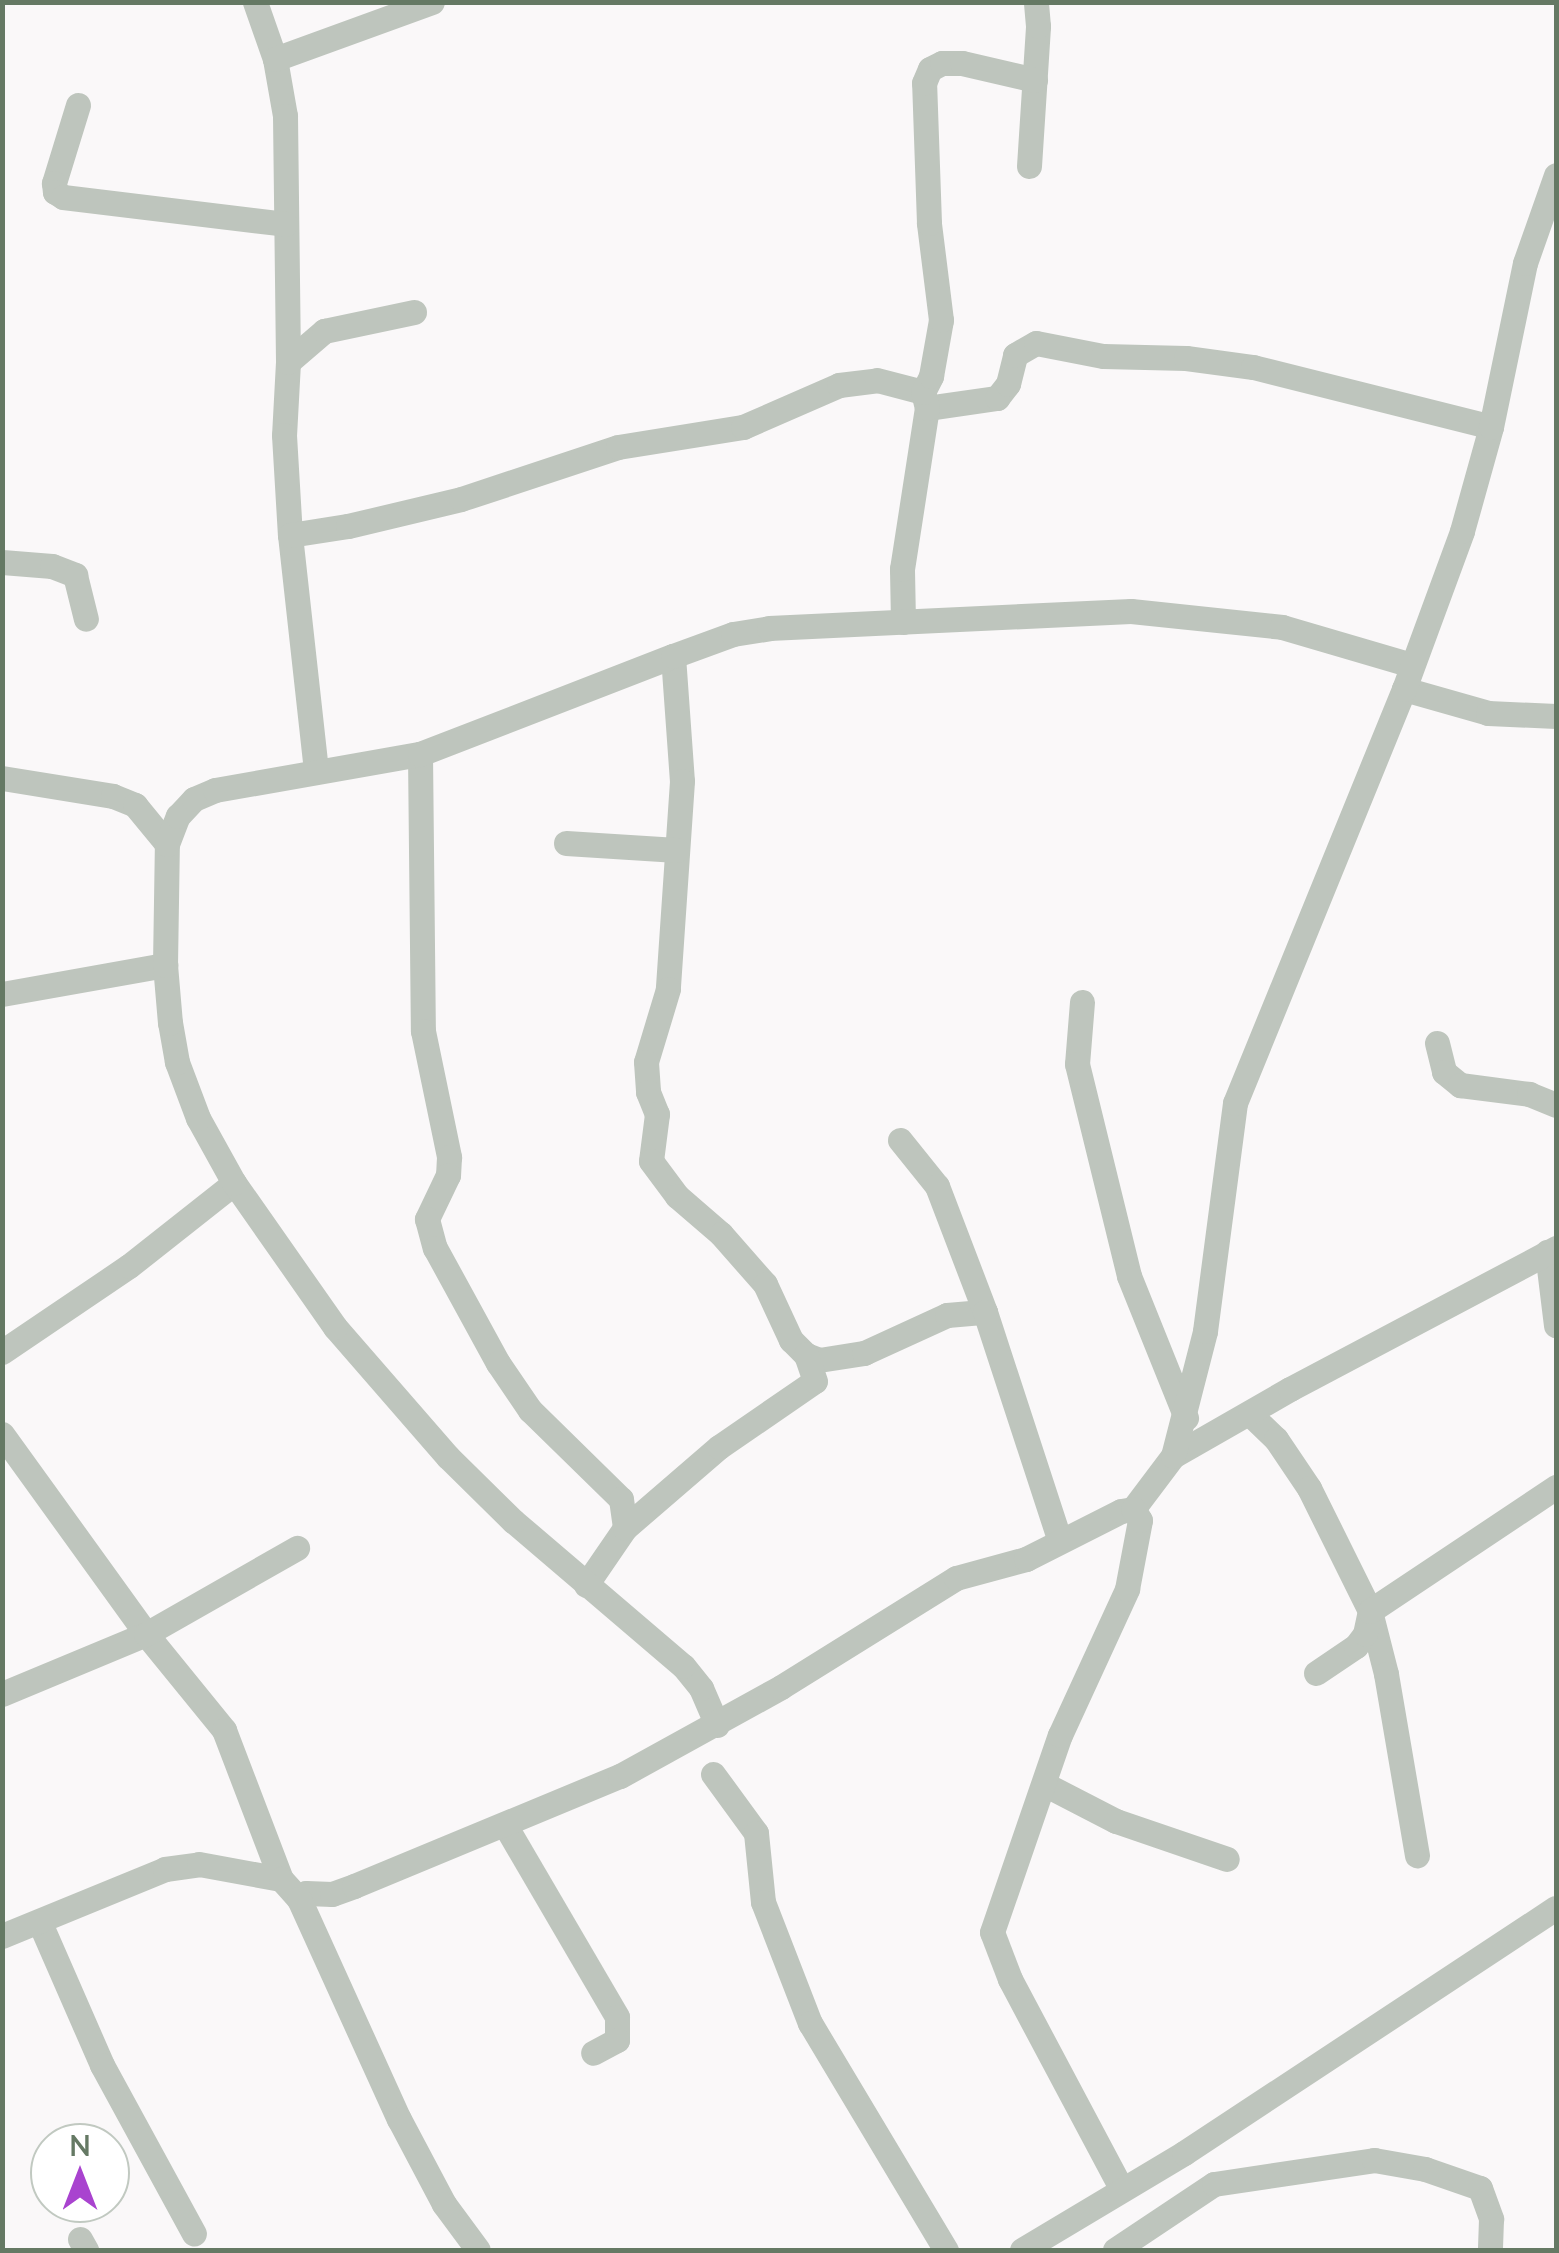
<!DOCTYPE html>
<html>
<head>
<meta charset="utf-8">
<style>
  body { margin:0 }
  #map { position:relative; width:1559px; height:2253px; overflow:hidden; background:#faf8f9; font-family:Lato,sans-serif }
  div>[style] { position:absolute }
  .minor>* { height:25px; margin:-12.5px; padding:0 12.5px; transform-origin:12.5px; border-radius:12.5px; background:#bec5bd }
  span { translate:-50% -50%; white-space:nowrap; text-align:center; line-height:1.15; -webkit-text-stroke:10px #fff; paint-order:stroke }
  .frame { position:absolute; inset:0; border:5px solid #657964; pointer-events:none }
  .north { position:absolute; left:30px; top:2123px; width:100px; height:100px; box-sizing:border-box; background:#fff; border:2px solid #c1c9c1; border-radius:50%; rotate:0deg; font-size:28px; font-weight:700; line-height:40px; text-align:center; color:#657964 }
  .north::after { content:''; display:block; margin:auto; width:35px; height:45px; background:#a943cf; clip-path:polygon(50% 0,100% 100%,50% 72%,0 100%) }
</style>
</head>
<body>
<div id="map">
  <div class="minor">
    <i style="left:255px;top:2px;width:60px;rotate:70.7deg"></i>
    <i style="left:275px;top:59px;width:58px;rotate:80deg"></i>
    <i style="left:285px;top:116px;width:246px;rotate:89.3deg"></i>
    <i style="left:288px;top:362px;width:73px;rotate:93.1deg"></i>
    <i style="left:284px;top:435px;width:100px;rotate:86.6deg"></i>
    <i style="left:290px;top:535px;width:238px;rotate:83.7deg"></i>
    <i style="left:275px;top:59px;width:167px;rotate:-20deg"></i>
    <i style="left:78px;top:105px;width:82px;rotate:107.1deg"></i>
    <i style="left:54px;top:183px;width:9px;rotate:84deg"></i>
    <i style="left:55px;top:192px;width:9px;rotate:32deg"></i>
    <i style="left:63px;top:197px;width:224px;rotate:6.9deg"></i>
    <i style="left:1029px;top:166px;width:140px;rotate:-86.3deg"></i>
    <i style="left:1038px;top:26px;width:24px;rotate:-95deg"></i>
    <i style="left:288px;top:362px;width:48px;rotate:-40.7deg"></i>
    <i style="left:324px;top:331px;width:92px;rotate:-11.9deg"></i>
    <i style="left:927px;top:408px;width:71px;rotate:-8.1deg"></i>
    <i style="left:997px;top:398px;width:18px;rotate:-52deg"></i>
    <i style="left:1008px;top:384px;width:30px;rotate:-76deg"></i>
    <i style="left:1015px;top:355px;width:24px;rotate:-30deg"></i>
    <i style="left:1036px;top:343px;width:68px;rotate:11deg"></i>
    <i style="left:1103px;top:356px;width:83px;rotate:1.4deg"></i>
    <i style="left:1186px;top:358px;width:68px;rotate:7.7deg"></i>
    <i style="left:1253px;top:367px;width:245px;rotate:14.1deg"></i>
    <i style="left:290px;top:535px;width:59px;rotate:-8.8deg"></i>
    <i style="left:348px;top:526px;width:116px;rotate:-13.4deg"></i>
    <i style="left:461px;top:499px;width:165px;rotate:-18.3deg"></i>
    <i style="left:618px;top:447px;width:127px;rotate:-9.1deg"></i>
    <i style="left:743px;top:427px;width:105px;rotate:-23.6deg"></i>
    <i style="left:839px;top:385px;width:38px;rotate:-7deg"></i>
    <i style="left:877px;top:380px;width:48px;rotate:14.6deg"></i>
    <i style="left:2px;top:562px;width:50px;rotate:4.6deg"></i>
    <i style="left:52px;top:566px;width:25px;rotate:21deg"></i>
    <i style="left:75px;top:575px;width:45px;rotate:76deg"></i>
    <i style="left:903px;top:622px;width:53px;rotate:-91.1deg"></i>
    <i style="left:902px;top:569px;width:163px;rotate:-81.2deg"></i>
    <i style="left:927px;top:408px;width:16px;rotate:-104deg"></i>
    <i style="left:923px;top:392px;width:18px;rotate:-63deg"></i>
    <i style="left:931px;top:376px;width:57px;rotate:-79.9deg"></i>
    <i style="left:941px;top:320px;width:98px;rotate:-97.1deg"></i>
    <i style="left:929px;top:223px;width:140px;rotate:-92deg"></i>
    <i style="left:924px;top:83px;width:15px;rotate:-67deg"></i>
    <i style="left:930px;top:69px;width:13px;rotate:-27deg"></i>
    <i style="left:942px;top:63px;width:20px"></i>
    <i style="left:962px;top:63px;width:75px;rotate:13.1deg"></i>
    <i style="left:673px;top:656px;width:125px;rotate:85.9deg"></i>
    <i style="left:682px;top:781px;width:208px;rotate:93.9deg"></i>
    <i style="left:668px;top:989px;width:76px;rotate:106.8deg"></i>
    <i style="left:646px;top:1062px;width:30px;rotate:86deg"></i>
    <i style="left:648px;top:1092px;width:24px;rotate:68deg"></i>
    <i style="left:657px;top:1114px;width:47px;rotate:97.3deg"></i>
    <i style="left:651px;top:1161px;width:44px;rotate:53.4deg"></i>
    <i style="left:677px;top:1196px;width:58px;rotate:40.8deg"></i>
    <i style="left:721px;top:1234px;width:67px;rotate:48.7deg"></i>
    <i style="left:765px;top:1284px;width:62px;rotate:65.1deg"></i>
    <i style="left:791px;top:1340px;width:21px;rotate:45deg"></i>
    <i style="left:806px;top:1355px;width:14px;rotate:21deg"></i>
    <i style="left:819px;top:1360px;width:46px;rotate:-8.8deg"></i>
    <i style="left:864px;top:1353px;width:91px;rotate:-24.6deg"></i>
    <i style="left:947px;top:1315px;width:38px;rotate:-5deg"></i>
    <i style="left:1404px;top:689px;width:87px;rotate:15.9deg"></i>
    <i style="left:1488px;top:713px;width:68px;rotate:2.5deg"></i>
    <i style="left:420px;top:754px;width:277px;rotate:89.4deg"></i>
    <i style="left:423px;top:1031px;width:129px;rotate:78.3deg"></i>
    <i style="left:449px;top:1157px;width:18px;rotate:93deg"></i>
    <i style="left:448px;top:1175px;width:49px;rotate:115.5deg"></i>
    <i style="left:427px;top:1219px;width:30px;rotate:75deg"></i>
    <i style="left:435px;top:1248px;width:131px;rotate:61.3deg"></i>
    <i style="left:498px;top:1363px;width:57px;rotate:55.8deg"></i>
    <i style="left:530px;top:1410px;width:127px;rotate:44.4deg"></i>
    <i style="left:621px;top:1499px;width:29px;rotate:82deg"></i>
    <i style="left:625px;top:1528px;width:69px;rotate:124.4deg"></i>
    <i style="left:2px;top:778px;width:112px;rotate:9.2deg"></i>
    <i style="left:113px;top:796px;width:24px;rotate:22deg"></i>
    <i style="left:135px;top:805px;width:50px;rotate:50.6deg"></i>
    <i style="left:566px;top:843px;width:111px;rotate:3.6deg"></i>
    <i style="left:2px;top:994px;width:166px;rotate:-10.1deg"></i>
    <i style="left:1082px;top:1002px;width:62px;rotate:94.6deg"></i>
    <i style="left:1077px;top:1064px;width:218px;rotate:76.2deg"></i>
    <i style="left:1129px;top:1276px;width:153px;rotate:68.1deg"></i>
    <i style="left:1437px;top:1043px;width:30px;rotate:76deg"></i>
    <i style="left:1444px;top:1072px;width:21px;rotate:39deg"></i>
    <i style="left:1460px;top:1085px;width:70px;rotate:7.4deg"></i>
    <i style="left:1529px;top:1094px;width:29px;rotate:22deg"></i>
    <i style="left:900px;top:1140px;width:59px;rotate:51.2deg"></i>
    <i style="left:937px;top:1186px;width:135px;rotate:69.1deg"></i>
    <i style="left:985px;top:1312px;width:241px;rotate:71.9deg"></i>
    <i style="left:1547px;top:1252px;width:74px;rotate:83deg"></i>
    <i style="left:2px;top:1352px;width:153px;rotate:-34.1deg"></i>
    <i style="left:129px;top:1266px;width:134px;rotate:-38.3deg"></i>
    <i style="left:1250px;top:1414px;width:36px;rotate:44deg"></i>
    <i style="left:1276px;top:1439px;width:59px;rotate:56deg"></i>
    <i style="left:1309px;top:1488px;width:137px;rotate:63.6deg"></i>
    <i style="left:1370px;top:1611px;width:65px;rotate:75.7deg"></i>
    <i style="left:1386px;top:1674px;width:184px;rotate:80.3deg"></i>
    <i style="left:2px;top:1434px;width:246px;rotate:54.2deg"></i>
    <i style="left:146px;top:1634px;width:124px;rotate:50.9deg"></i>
    <i style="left:224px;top:1730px;width:160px;rotate:69.1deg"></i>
    <i style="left:1173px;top:1456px;width:135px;rotate:-29.8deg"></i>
    <i style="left:1290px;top:1389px;width:301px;rotate:-27.9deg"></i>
    <i style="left:625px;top:1528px;width:124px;rotate:-40.8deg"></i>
    <i style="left:719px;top:1447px;width:116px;rotate:-34.5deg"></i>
    <i style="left:815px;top:1381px;width:28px;rotate:-109deg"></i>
    <i style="left:1316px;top:1673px;width:48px;rotate:-34deg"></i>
    <i style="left:1356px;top:1646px;width:15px;rotate:-53deg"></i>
    <i style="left:1365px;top:1634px;width:24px;rotate:-78deg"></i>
    <i style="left:1370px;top:1611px;width:224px;rotate:-33.7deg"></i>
    <i style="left:2px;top:1694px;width:156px;rotate:-22.6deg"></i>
    <i style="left:146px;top:1634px;width:174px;rotate:-29.7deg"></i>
    <i style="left:717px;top:1725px;width:40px;rotate:-113.4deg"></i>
    <i style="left:701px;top:1688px;width:28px;rotate:-129deg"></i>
    <i style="left:683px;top:1666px;width:223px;rotate:-139.5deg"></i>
    <i style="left:513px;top:1521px;width:91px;rotate:-135.4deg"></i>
    <i style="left:448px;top:1457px;width:172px;rotate:-131deg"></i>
    <i style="left:335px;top:1327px;width:176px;rotate:-125deg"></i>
    <i style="left:234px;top:1183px;width:74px;rotate:-119deg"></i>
    <i style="left:198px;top:1118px;width:60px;rotate:-110.6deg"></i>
    <i style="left:177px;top:1062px;width:40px;rotate:-100deg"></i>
    <i style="left:170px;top:1023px;width:58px;rotate:-94.9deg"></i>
    <i style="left:165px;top:965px;width:121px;rotate:-89.1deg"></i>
    <i style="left:167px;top:844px;width:30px;rotate:-69deg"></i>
    <i style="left:178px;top:816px;width:23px;rotate:-47deg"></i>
    <i style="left:194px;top:799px;width:23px;rotate:-23deg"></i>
    <i style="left:215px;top:790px;width:208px;rotate:-10deg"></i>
    <i style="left:420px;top:754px;width:271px;rotate:-21.2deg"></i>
    <i style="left:673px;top:656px;width:64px;rotate:-20.1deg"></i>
    <i style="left:733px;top:634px;width:36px;rotate:-9deg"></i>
    <i style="left:769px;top:628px;width:362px;rotate:-2.7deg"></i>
    <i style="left:1131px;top:611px;width:152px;rotate:6deg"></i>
    <i style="left:1282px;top:627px;width:135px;rotate:16.3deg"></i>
    <i style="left:713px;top:1774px;width:73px;rotate:53.9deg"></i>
    <i style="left:756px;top:1833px;width:69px;rotate:84.2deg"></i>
    <i style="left:763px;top:1902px;width:130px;rotate:68.8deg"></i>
    <i style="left:810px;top:2023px;width:265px;rotate:59.1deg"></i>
    <i style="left:1044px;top:1784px;width:81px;rotate:27.2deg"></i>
    <i style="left:1116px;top:1821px;width:117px;rotate:18.9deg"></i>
    <i style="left:505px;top:1825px;width:222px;rotate:59.7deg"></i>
    <i style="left:617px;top:2017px;width:23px;rotate:90deg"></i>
    <i style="left:617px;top:2040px;width:27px;rotate:152deg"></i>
    <i style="left:299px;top:1899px;width:9px;rotate:-41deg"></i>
    <i style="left:306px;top:1893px;width:26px;rotate:2deg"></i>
    <i style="left:332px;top:1894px;width:23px;rotate:-20deg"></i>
    <i style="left:354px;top:1886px;width:288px;rotate:-22.5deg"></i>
    <i style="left:620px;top:1776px;width:184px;rotate:-28.9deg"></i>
    <i style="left:781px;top:1687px;width:206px;rotate:-31.9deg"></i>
    <i style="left:956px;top:1578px;width:73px;rotate:-15.2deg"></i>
    <i style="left:1026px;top:1559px;width:106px;rotate:-26.8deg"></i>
    <i style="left:1121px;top:1511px;width:12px;rotate:-9deg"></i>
    <i style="left:1133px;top:1509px;width:66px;rotate:-53deg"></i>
    <i style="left:1173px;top:1456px;width:129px;rotate:-75.6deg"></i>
    <i style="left:1205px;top:1331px;width:230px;rotate:-82.5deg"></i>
    <i style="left:1235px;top:1103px;width:447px;rotate:-67.8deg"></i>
    <i style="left:1404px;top:689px;width:168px;rotate:-69.8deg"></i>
    <i style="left:1462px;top:531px;width:108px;rotate:-74.4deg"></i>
    <i style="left:1491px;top:427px;width:167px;rotate:-78.3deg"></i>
    <i style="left:1525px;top:263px;width:93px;rotate:-70.6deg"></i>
    <i style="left:40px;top:1923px;width:155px;rotate:66.4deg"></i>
    <i style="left:102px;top:2065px;width:192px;rotate:61.4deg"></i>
    <i style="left:2px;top:1936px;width:176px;rotate:-22.3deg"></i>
    <i style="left:165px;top:1869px;width:34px;rotate:-8deg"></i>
    <i style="left:199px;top:1864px;width:83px;rotate:10.4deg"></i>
    <i style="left:281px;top:1879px;width:27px;rotate:48deg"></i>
    <i style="left:299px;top:1899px;width:242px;rotate:65.6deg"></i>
    <i style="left:399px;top:2119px;width:96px;rotate:62.1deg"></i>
    <i style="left:444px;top:2204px;width:57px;rotate:53.5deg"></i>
    <i style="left:1121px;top:2188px;width:237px;rotate:-118deg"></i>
    <i style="left:1010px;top:1979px;width:50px;rotate:-111deg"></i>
    <i style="left:992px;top:1932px;width:208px;rotate:-71deg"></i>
    <i style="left:1060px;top:1735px;width:161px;rotate:-65.3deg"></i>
    <i style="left:1127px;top:1589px;width:70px;rotate:-79.3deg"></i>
    <i style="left:1140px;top:1520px;width:13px;rotate:-122deg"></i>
    <i style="left:80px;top:2239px;width:13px;rotate:61deg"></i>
    <i style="left:1022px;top:2250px;width:189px;rotate:-30.9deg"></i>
    <i style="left:1184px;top:2153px;width:445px;rotate:-33.4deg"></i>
    <i style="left:1115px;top:2250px;width:119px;rotate:-33.7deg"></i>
    <i style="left:1214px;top:2184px;width:162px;rotate:-8.5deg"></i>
    <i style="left:1374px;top:2160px;width:52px;rotate:10deg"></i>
    <i style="left:1425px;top:2169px;width:58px;rotate:19.1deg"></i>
    <i style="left:1480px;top:2188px;width:33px;rotate:70deg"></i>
    <i style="left:1491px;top:2219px;width:31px;rotate:92deg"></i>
  </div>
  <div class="frame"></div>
  <div class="north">N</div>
</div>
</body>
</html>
